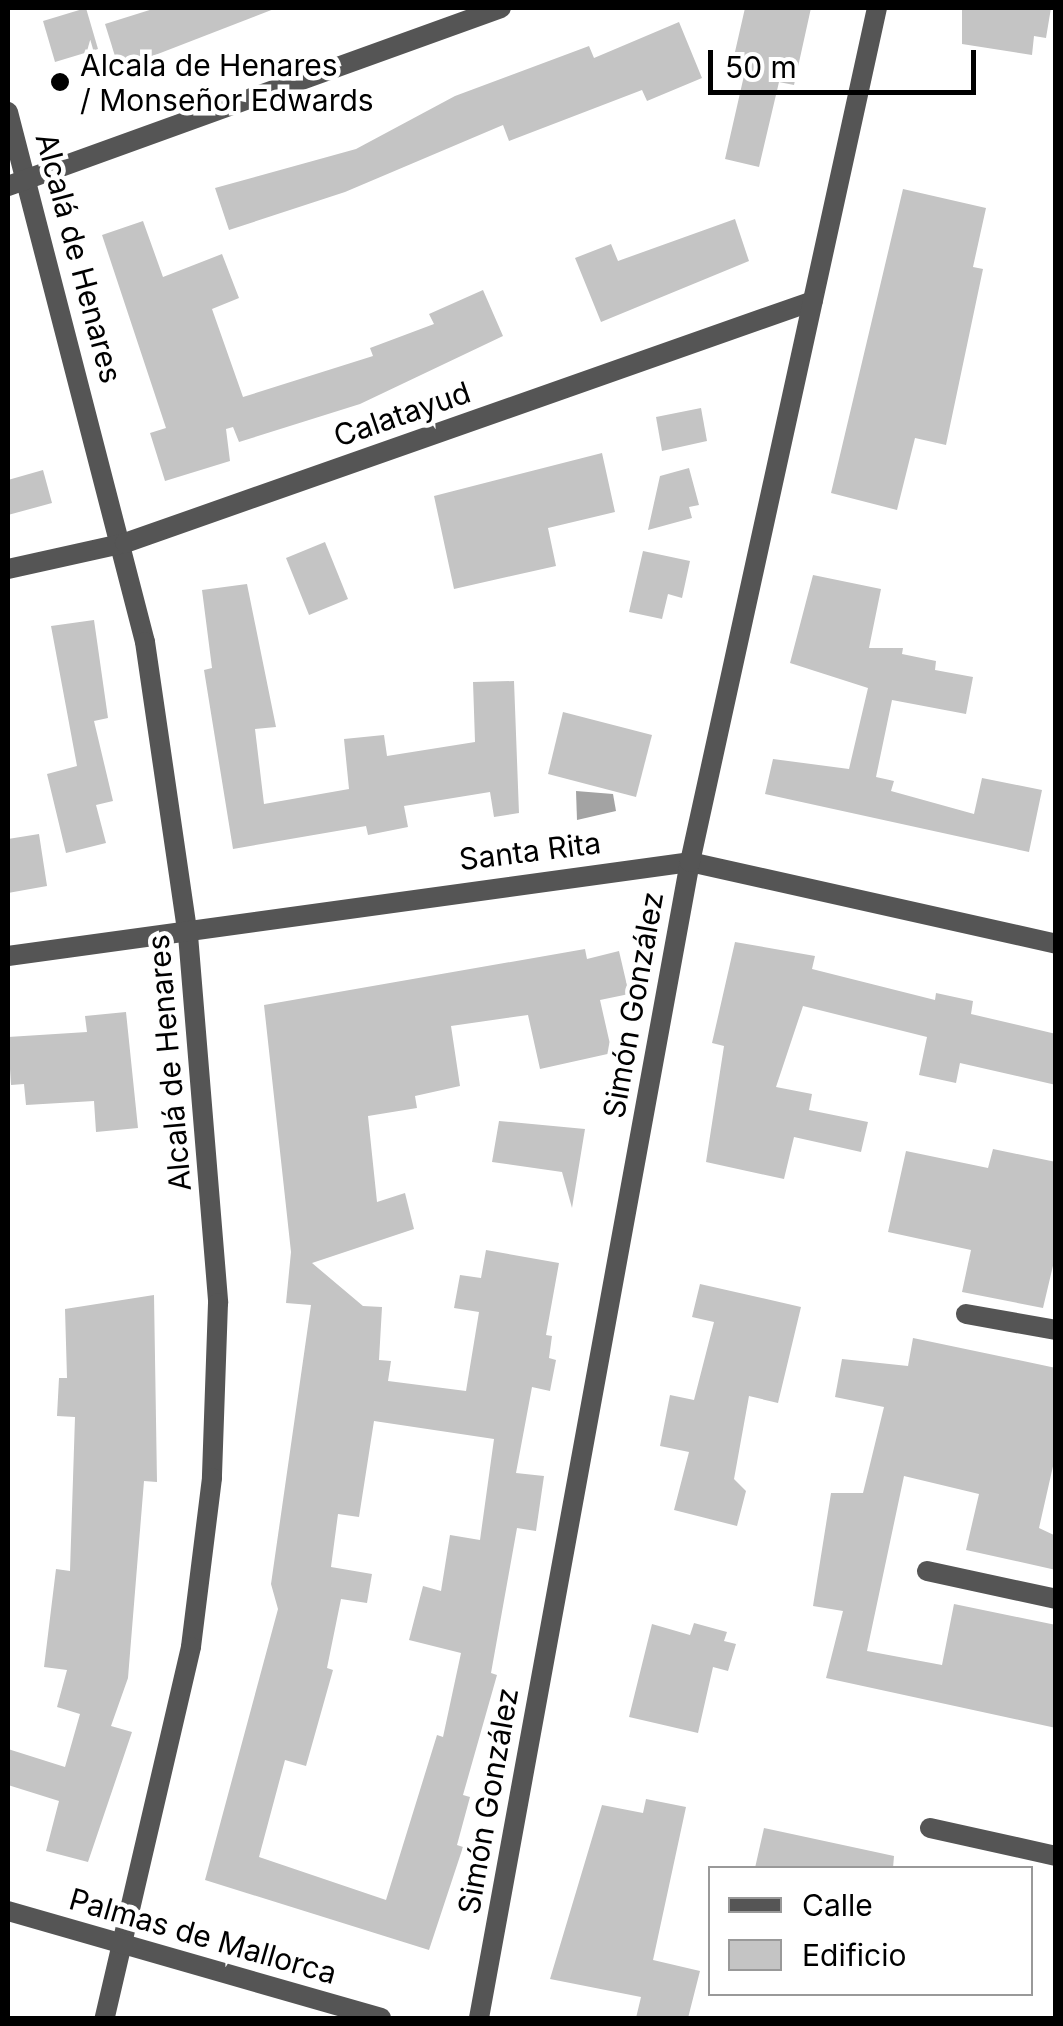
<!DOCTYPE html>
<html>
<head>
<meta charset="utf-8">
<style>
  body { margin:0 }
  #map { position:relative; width:1063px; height:2026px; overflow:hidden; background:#fff; font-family:Inter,sans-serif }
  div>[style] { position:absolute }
  .water>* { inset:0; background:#a3a3a3 }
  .building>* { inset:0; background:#c4c4c4 }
  .minor>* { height:20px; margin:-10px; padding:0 10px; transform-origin:10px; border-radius:10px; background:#555 }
  .tertiary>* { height:20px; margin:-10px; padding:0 10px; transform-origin:10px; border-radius:10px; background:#555 }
  .dots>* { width:28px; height:28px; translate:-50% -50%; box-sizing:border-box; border:5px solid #fff; border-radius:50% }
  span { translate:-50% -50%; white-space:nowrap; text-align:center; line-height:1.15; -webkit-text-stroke:9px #fff; paint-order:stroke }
  .poi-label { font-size:30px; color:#000 }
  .left { translate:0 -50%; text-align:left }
  .street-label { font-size:30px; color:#000 }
  .frame { position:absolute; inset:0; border:10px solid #000; pointer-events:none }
  .legend { position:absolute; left:708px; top:1866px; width:325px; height:130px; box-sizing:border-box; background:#fff; border:2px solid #999; margin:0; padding:12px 18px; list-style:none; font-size:30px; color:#000 }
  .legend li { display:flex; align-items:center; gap:20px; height:50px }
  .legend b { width:50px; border:2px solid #999 }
  .scale { position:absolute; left:708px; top:50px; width:268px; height:45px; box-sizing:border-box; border:5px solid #000; border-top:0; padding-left:12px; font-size:30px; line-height:35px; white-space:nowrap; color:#000; -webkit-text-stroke:8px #fff; paint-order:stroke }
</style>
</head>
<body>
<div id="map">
  <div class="water">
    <i style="clip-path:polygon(576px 791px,613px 794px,616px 811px,577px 820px)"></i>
  </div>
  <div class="building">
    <i style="clip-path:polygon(86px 8px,98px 49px,55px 62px,43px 21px)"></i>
    <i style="clip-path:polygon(156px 8px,274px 8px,274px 9px,119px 69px,105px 24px)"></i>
    <i style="clip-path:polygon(745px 8px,811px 8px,794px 85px,779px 82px,759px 167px,725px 159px,748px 58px,732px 65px)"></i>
    <i style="clip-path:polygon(962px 8px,1051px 8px,1046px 38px,1034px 36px,1032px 55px,962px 44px)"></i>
    <i style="clip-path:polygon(679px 22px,702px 78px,647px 101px,642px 90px,509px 141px,503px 125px,345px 192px,229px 230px,215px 188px,356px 149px,455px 96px,589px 46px,594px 58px)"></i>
    <i style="clip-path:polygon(903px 189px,986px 208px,973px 267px,983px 269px,946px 445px,915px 438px,897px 510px,831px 493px)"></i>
    <i style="clip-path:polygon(735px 219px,749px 261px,601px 322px,575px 258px,611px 244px,618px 261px)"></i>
    <i style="clip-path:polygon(143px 221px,163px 277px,222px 254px,239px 298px,212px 309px,243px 397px,373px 356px,370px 348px,434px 324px,429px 314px,483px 290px,503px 336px,360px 404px,239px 442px,233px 427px,226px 429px,230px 461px,165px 481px,150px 433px,166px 428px,102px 235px)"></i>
    <i style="clip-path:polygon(701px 408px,707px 441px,662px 451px,656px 417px)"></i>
    <i style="clip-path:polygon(602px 453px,615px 512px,548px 528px,556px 566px,454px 589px,434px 496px)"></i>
    <i style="clip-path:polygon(689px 468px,699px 505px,689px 507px,692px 518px,648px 530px,660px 476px)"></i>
    <i style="clip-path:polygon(43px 470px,52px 503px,8px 515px,8px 480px)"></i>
    <i style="clip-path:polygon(325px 542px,348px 599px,309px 615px,286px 558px)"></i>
    <i style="clip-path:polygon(643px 551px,690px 561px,682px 598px,668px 594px,662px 619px,629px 612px)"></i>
    <i style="clip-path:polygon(813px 575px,881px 589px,869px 648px,903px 648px,902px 654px,936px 661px,935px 670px,973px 677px,966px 714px,892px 700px,876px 777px,894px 781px,891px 791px,974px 814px,982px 778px,1042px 790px,1029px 852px,765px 794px,773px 759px,849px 769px,868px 688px,790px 663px)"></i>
    <i style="clip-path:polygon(247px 584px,276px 727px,255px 729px,264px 804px,349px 789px,344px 739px,384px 735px,387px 756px,475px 742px,473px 682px,514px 681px,519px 813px,494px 817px,490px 792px,404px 806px,408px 827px,368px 835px,366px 826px,233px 849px,204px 670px,212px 668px,202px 590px)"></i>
    <i style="clip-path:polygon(94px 620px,108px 718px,94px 721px,113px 801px,96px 805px,106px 843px,66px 853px,47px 774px,77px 766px,51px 626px)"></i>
    <i style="clip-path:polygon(563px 712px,652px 735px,636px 797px,548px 774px)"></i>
    <i style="clip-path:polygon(39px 834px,47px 886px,8px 893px,8px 839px)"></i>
    <i style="clip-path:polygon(735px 942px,815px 956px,812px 969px,935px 1000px,936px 993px,973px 1001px,971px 1014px,1056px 1034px,1056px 1085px,960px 1063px,956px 1083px,919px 1075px,927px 1037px,803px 1006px,776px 1087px,812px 1094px,809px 1110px,868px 1122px,861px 1152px,794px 1137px,784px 1179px,706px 1162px,724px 1046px,712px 1043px)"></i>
    <i style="clip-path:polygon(evenodd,585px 949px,587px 959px,619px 951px,629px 994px,600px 1000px,612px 1053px,540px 1069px,528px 1015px,451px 1026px,460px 1086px,415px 1096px,417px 1108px,368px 1116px,377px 1202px,405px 1193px,414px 1229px,312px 1263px,363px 1306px,382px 1307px,379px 1360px,391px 1361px,388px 1381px,466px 1391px,479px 1312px,454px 1308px,460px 1275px,481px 1278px,486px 1250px,559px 1263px,546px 1335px,552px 1336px,549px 1358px,556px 1360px,550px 1391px,532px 1387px,516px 1473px,544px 1476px,536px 1531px,517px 1528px,491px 1673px,497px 1675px,463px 1795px,470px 1797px,457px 1845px,463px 1847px,429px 1950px,205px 1880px,278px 1609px,271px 1584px,311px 1305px,286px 1303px,291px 1252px,264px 1005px,585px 949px,374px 1421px,494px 1439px,480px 1540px,450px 1535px,441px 1591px,423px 1586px,409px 1640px,461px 1653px,443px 1737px,437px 1735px,386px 1900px,259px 1857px,285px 1760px,306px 1766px,333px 1670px,327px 1668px,341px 1599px,367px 1603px,372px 1574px,331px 1567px,338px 1514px,359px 1517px,374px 1421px)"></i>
    <i style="clip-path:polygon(126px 1012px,138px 1128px,96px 1132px,94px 1101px,26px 1105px,24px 1084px,11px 1085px,8px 1037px,87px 1032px,85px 1016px)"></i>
    <i style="clip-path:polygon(499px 1121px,585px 1129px,572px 1208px,562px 1172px,492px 1162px)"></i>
    <i style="clip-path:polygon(993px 1149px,1056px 1162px,1056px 1253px,1043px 1308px,962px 1292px,971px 1250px,888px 1232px,906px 1151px,988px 1168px)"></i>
    <i style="clip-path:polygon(700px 1284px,801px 1307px,778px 1403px,749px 1396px,734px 1479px,746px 1491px,737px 1526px,674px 1510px,689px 1452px,660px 1446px,670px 1395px,694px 1400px,714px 1322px,692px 1317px)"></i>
    <i style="clip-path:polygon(154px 1295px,157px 1482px,144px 1481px,128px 1678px,111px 1726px,132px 1732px,88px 1862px,46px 1851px,59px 1801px,8px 1785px,8px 1749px,65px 1767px,80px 1714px,57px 1707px,67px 1670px,44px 1667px,56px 1569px,70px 1571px,75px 1417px,57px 1416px,59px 1378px,67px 1378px,65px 1309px)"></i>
    <i style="clip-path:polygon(913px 1338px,1056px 1368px,1056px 1453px,1039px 1528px,1056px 1536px,1056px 1570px,966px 1550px,979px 1494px,904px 1476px,867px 1651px,942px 1665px,954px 1604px,1056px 1625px,1056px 1728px,826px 1678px,843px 1611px,813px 1606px,831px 1493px,863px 1493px,884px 1407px,835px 1397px,842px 1359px,908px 1366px)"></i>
    <i style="clip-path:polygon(694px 1623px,727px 1632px,724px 1641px,736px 1644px,728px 1671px,713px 1667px,698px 1733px,629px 1717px,652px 1624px,690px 1635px)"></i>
    <i style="clip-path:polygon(646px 1799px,686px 1807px,653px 1960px,700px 1971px,688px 2018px,636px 2018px,641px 1997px,550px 1979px,602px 1805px,643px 1813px)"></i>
    <i style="clip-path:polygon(764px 1828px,894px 1856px,893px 1868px,755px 1868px)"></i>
  </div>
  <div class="minor">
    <i style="left:8px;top:112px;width:547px;rotate:75.51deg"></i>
    <i style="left:145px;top:642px;width:296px;rotate:81.7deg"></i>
    <i style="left:188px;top:935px;width:369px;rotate:85.3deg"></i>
    <i style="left:218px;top:1303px;width:175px;rotate:92deg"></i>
    <i style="left:212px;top:1478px;width:170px;rotate:97.1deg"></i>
    <i style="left:191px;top:1647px;width:381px;rotate:103.1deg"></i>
    <i style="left:8px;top:186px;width:524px;rotate:-19.85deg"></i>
    <i style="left:8px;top:569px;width:120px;rotate:-12.5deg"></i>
    <i style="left:125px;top:543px;width:729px;rotate:-19.38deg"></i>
    <i style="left:8px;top:956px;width:688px;rotate:-7.85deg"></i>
    <i style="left:690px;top:862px;width:375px;rotate:12.6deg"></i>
    <i style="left:966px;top:1314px;width:91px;rotate:10.1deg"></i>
    <i style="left:927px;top:1571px;width:132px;rotate:12.2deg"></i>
    <i style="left:930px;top:1828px;width:129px;rotate:12.5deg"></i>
    <i style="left:479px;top:2018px;width:1175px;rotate:-79.66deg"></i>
    <i style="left:690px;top:862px;width:874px;rotate:-77.65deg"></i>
  </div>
  <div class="tertiary">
    <i style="left:8px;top:1911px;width:388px;rotate:16deg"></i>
  </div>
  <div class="dots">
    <i style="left:60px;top:82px;background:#000"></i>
  </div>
  <div class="poi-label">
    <span class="left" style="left:80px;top:82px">Alcala de Henares<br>/ Monseñor Edwards</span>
  </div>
  <div class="street-label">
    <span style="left:79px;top:258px;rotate:75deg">Alcalá de Henares</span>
    <span style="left:402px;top:414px;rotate:-19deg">Calatayud</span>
    <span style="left:530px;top:851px;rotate:-7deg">Santa Rita</span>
    <span style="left:633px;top:1005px;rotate:-80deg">Simón González</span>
    <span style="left:169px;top:1063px;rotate:-95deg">Alcalá de Henares</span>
    <span style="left:488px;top:1801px;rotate:-80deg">Simón González</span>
    <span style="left:203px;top:1936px;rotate:16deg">Palmas de Mallorca</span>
  </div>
  <div class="frame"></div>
  <ul class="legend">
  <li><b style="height:12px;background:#555"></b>Calle</li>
  <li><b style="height:28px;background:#c4c4c4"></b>Edificio</li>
  </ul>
  <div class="scale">50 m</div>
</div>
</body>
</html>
